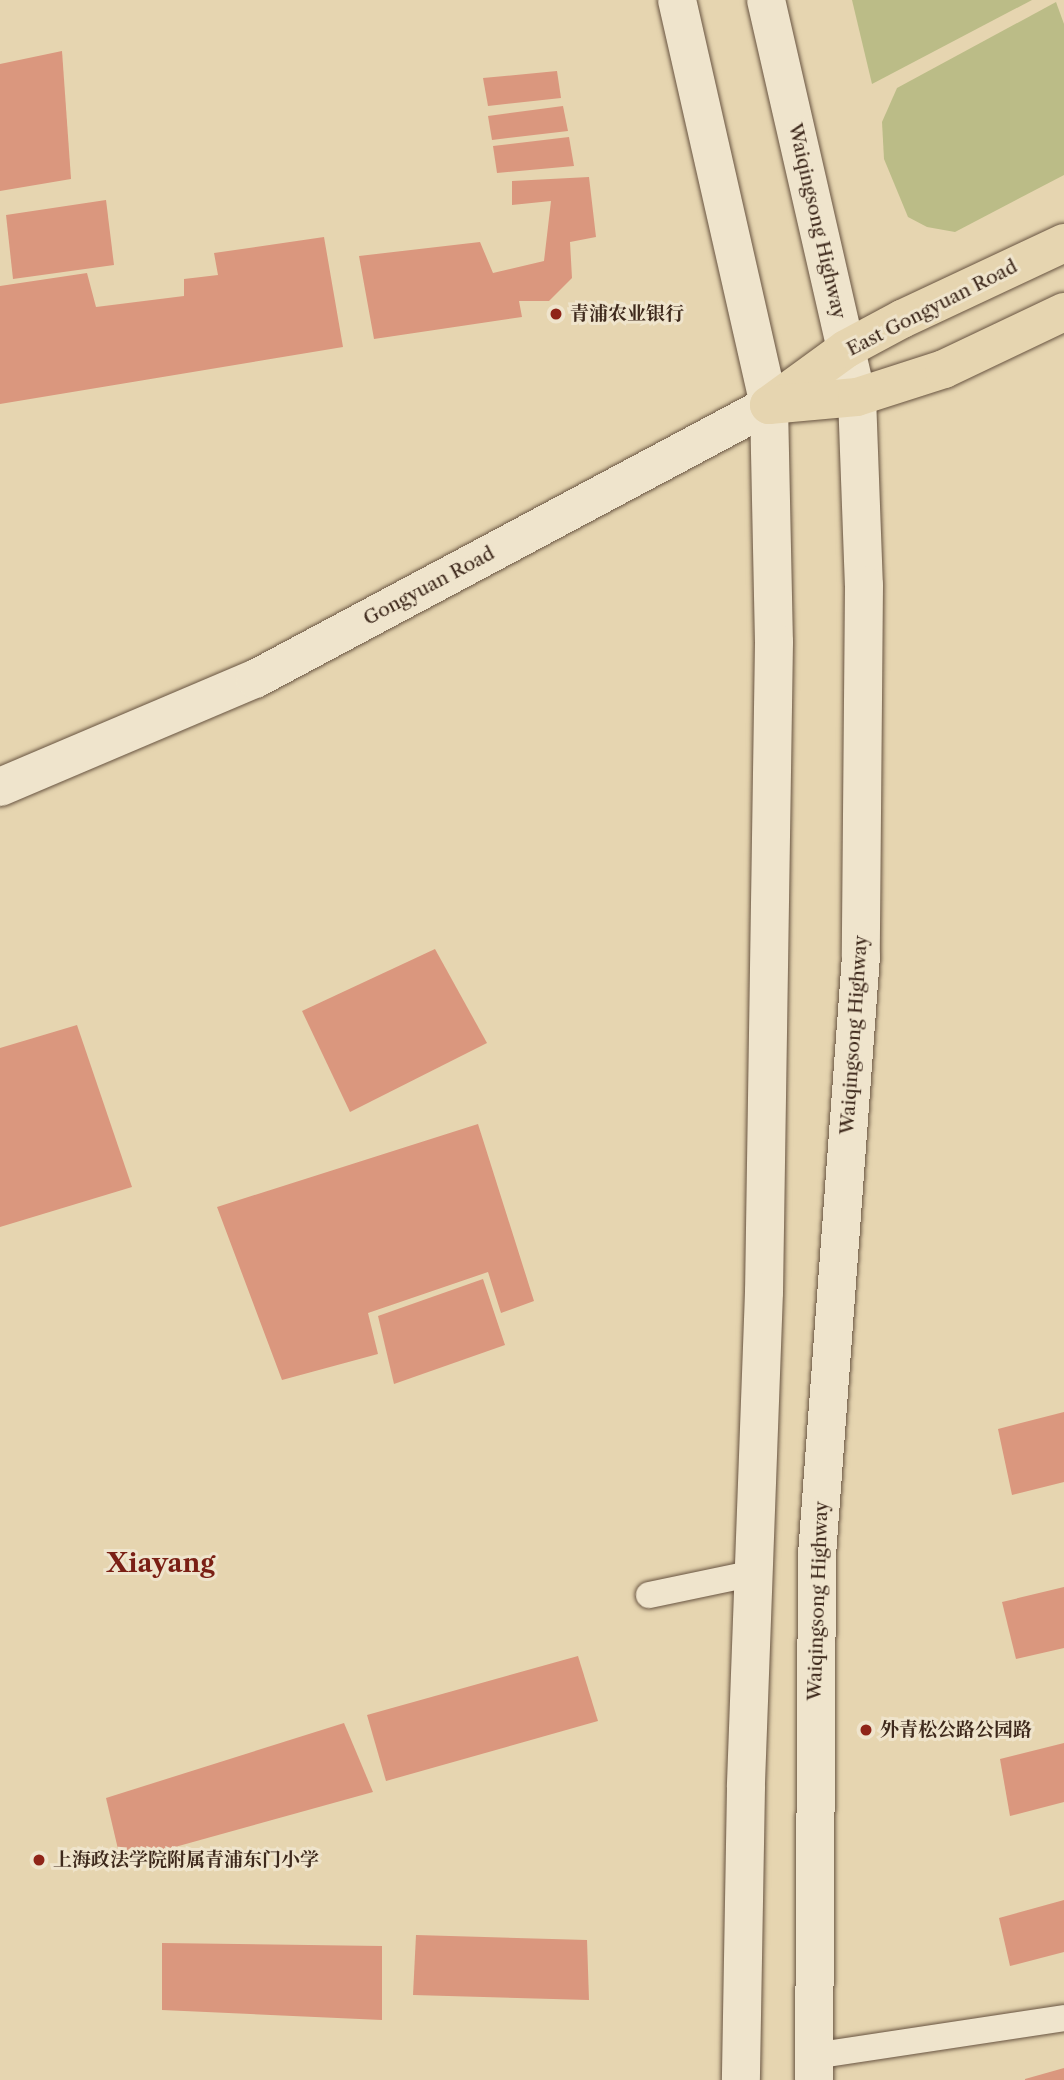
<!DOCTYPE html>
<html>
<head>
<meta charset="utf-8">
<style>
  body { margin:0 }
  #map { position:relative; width:1064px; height:2080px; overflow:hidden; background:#e6d5b0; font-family:"Libre Caslon Text","Noto Serif SC",serif }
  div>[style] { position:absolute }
  .green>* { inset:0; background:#bbbc87 }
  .building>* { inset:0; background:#da977e }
  .roads { filter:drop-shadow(0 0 2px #685441) drop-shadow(0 0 2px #685441) }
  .street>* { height:26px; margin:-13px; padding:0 13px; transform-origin:13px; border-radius:13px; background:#efe4cc }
  .secondary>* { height:38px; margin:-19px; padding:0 19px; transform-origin:19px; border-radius:19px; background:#efe4cc }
  .primary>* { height:38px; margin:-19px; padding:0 19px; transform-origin:19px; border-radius:19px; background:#e6d5b0 }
  .dots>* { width:19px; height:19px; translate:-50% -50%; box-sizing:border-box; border:4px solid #efe4cc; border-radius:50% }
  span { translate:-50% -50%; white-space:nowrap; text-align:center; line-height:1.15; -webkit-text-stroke:6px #efe4cc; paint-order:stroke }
  .street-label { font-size:19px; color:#3e291c }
  .poi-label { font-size:19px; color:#3e291c; font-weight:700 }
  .left { translate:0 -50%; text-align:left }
  .district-label { font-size:26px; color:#7a1f14; font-weight:700 }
</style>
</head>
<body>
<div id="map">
  <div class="green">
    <i style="clip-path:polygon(852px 0,1032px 0,872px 84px)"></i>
    <i style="clip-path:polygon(1056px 2px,1064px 24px,1064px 175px,955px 232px,927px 227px,908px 217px,884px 159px,882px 122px,897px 88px)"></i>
  </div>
  <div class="building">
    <i style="clip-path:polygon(62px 51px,71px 179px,0 191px,0 64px)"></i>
    <i style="clip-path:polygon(557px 71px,561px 98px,488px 106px,483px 78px)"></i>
    <i style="clip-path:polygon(563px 106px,568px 131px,492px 140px,488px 116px)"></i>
    <i style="clip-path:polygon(569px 137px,574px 166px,497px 173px,493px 146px)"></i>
    <i style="clip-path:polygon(589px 177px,596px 237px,570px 242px,572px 278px,549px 301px,519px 301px,522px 317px,374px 339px,359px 256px,480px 242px,493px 273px,544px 261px,551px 201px,512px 205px,512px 181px)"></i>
    <i style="clip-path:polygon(106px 200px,114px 265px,13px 279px,6px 215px)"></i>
    <i style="clip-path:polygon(324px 237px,343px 347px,0 404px,0 286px,87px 273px,96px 307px,184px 296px,184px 279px,218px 275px,214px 253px)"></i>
    <i style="clip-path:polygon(435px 949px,487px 1043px,350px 1112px,302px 1011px)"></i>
    <i style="clip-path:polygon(77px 1025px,132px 1187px,0 1227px,0 1048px)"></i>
    <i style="clip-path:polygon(478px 1124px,534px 1301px,501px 1313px,488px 1272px,368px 1313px,378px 1354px,282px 1380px,217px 1207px)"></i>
    <i style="clip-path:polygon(483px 1279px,505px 1345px,394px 1384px,378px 1316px)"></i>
    <i style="clip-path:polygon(1064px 1412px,1064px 1482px,1012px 1495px,998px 1429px)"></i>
    <i style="clip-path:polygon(1064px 1587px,1064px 1648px,1016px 1659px,1002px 1602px)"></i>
    <i style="clip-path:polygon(578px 1656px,598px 1721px,386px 1781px,367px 1715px)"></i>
    <i style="clip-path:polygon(344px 1723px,373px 1792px,121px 1862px,106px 1798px)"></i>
    <i style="clip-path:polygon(1064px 1743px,1064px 1802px,1010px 1816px,1000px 1759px)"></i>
    <i style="clip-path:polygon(1064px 1900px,1064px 1952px,1010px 1966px,999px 1918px)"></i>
    <i style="clip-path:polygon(416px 1935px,587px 1940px,589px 2000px,413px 1995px)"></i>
    <i style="clip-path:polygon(162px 1943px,382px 1946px,382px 2020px,162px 2010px)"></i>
    <i style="clip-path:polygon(1064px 2068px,1064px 2080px,1025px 2080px,1025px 2079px)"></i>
  </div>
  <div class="roads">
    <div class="street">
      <i style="left:649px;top:1595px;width:107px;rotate:-11.8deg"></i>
      <i style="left:814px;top:2056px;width:253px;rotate:-8.6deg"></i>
    </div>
    <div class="secondary">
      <i style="left:677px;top:0;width:415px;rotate:77.2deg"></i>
      <i style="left:769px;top:405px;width:237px;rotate:88.8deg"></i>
      <i style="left:774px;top:642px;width:650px;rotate:90.88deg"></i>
      <i style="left:764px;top:1292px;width:495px;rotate:92.1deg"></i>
      <i style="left:746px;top:1787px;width:293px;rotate:91deg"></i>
      <i style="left:766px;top:0;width:407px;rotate:77.1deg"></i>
      <i style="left:857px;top:397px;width:188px;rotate:87.9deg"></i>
      <i style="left:864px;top:585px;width:371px;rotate:90.5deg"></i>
      <i style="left:861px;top:956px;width:601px;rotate:94.2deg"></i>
      <i style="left:817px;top:1555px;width:525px;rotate:90.33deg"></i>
      <i style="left:0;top:787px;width:277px;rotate:-23deg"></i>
      <i style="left:255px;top:679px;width:582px;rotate:-28.06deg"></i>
    </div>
    <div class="primary">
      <i style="left:769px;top:405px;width:95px;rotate:-36deg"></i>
      <i style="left:846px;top:349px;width:64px;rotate:-28.2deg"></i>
      <i style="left:902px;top:319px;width:179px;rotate:-25.1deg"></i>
      <i style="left:769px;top:405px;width:88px;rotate:-5.2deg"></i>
      <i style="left:857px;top:397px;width:91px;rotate:-17.8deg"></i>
      <i style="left:944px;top:369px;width:133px;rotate:-25.4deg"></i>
    </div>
  </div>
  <div class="dots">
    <i style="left:556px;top:314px;background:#8f2418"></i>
    <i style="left:866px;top:1730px;background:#8f2418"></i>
    <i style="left:39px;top:1860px;background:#8f2418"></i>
  </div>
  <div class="street-label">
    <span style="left:817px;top:221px;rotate:77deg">Waiqingsong Highway</span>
    <span style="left:932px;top:308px;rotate:-27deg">East Gongyuan Road</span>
    <span style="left:429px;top:586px;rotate:-28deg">Gongyuan Road</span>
    <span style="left:854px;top:1035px;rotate:-86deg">Waiqingsong Highway</span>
    <span style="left:818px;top:1601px;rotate:-88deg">Waiqingsong Highway</span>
  </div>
  <div class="poi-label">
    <span class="left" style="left:570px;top:314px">青浦农业银行</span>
    <span class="left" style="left:880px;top:1730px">外青松公路公园路</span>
    <span class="left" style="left:53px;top:1860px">上海政法学院附属青浦东门小学</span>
  </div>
  <div class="district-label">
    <span style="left:161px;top:1564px">Xiayang</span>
  </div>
</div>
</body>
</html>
